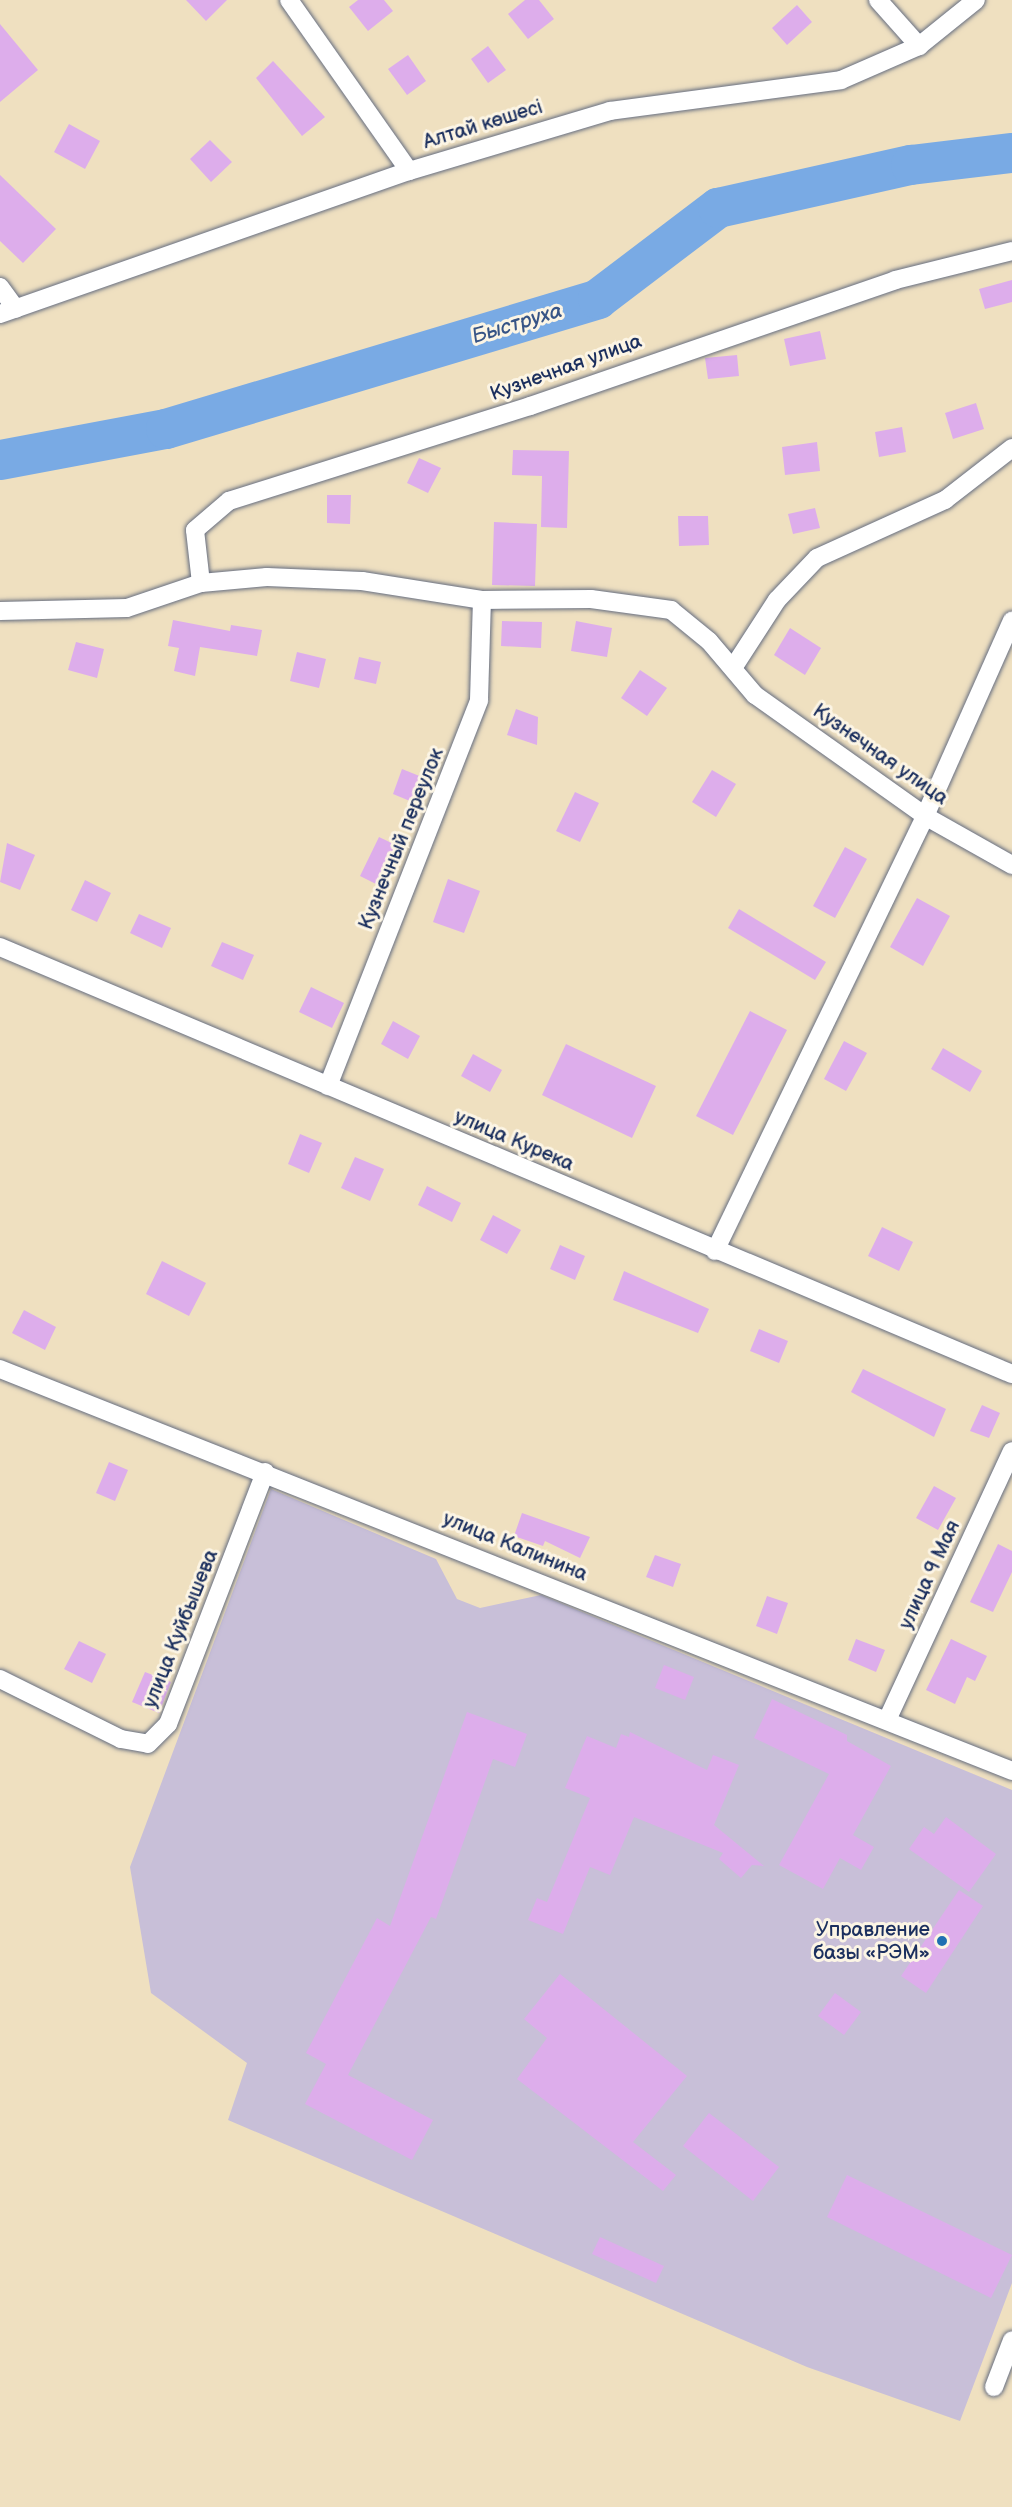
<!DOCTYPE html>
<html>
<head>
<meta charset="utf-8">
<style>
  body { margin:0 }
  #map { position:relative; width:1012px; height:2507px; overflow:hidden; background:#efe0c0; font-family:"Balsamiq Sans",sans-serif }
  div>[style] { position:absolute }
  .industrial>* { inset:0; background:#c8bfd8 }
  .river>* { height:40px; margin:-20px; padding:0 20px; transform-origin:20px; border-radius:20px; background:#79aae4 }
  .building>* { inset:0; background:#ddadeb }
  .roads { filter:drop-shadow(0 0 2px #656d80) drop-shadow(0 0 2px #656d80) }
  .street>* { height:18px; margin:-9px; padding:0 9px; transform-origin:9px; border-radius:9px; background:#fff }
  .dots>* { width:16px; height:16px; translate:-50% -50%; box-sizing:border-box; border:3px solid #fcf5e5; border-radius:50% }
  span { translate:-50% -50%; white-space:nowrap; text-align:center; line-height:1.15; -webkit-text-stroke:6px #fcf5e5; paint-order:stroke }
  .street-label { font-size:20px; color:#1b2f5e }
  .poi-label { font-size:20px; color:#1b2f5e }
  .right { translate:-100% -50%; text-align:right }
  .water-label { font-size:21px; color:#375486; font-style:italic }
</style>
</head>
<body>
<div id="map">
  <div class="industrial">
    <i style="clip-path:polygon(271px 1489px,436px 1559px,457px 1599px,480px 1608px,541px 1595px,1012px 1790px,1012px 2283px,960px 2421px,807px 2367px,228px 2120px,247px 2063px,151px 1993px,130px 1867px)"></i>
  </div>
  <div class="river">
    <i style="left:0;top:460px;width:169px;rotate:-10.6deg"></i>
    <i style="left:166px;top:429px;width:451px;rotate:-16.7deg"></i>
    <i style="left:598px;top:299px;width:151px;rotate:-37.2deg"></i>
    <i style="left:718px;top:208px;width:198px;rotate:-12.6deg"></i>
    <i style="left:911px;top:165px;width:102px;rotate:-6.8deg"></i>
  </div>
  <div class="building">
    <i style="clip-path:polygon(186px 0,227px 0,206px 21px)"></i>
    <i style="clip-path:polygon(358px 0,384px 0,393px 11px,368px 31px,349px 7px)"></i>
    <i style="clip-path:polygon(525px 0,539px 0,554px 19px,528px 39px,508px 14px)"></i>
    <i style="clip-path:polygon(797px 5px,812px 22px,787px 45px,772px 28px)"></i>
    <i style="clip-path:polygon(0 24px,38px 70px,0 102px)"></i>
    <i style="clip-path:polygon(488px 46px,506px 70px,488px 83px,471px 59px)"></i>
    <i style="clip-path:polygon(408px 55px,426px 81px,407px 95px,388px 69px)"></i>
    <i style="clip-path:polygon(273px 61px,325px 117px,302px 136px,256px 78px)"></i>
    <i style="clip-path:polygon(69px 124px,100px 141px,85px 169px,54px 152px)"></i>
    <i style="clip-path:polygon(210px 140px,232px 162px,211px 182px,190px 159px)"></i>
    <i style="clip-path:polygon(0 175px,56px 229px,23px 263px,0 241px)"></i>
    <i style="clip-path:polygon(1012px 280px,1012px 302px,985px 309px,979px 289px)"></i>
    <i style="clip-path:polygon(820px 331px,826px 359px,790px 366px,784px 339px)"></i>
    <i style="clip-path:polygon(737px 355px,739px 376px,708px 379px,705px 358px)"></i>
    <i style="clip-path:polygon(976px 403px,984px 429px,953px 439px,945px 413px)"></i>
    <i style="clip-path:polygon(902px 427px,906px 452px,879px 457px,875px 432px)"></i>
    <i style="clip-path:polygon(817px 442px,820px 471px,785px 475px,782px 447px)"></i>
    <i style="clip-path:polygon(513px 450px,569px 451px,567px 528px,541px 527px,542px 476px,512px 475px)"></i>
    <i style="clip-path:polygon(419px 458px,441px 468px,428px 493px,407px 483px)"></i>
    <i style="clip-path:polygon(327px 495px,351px 495px,350px 524px,327px 523px)"></i>
    <i style="clip-path:polygon(815px 508px,820px 528px,793px 534px,788px 514px)"></i>
    <i style="clip-path:polygon(678px 516px,708px 516px,709px 545px,679px 546px)"></i>
    <i style="clip-path:polygon(494px 522px,537px 524px,535px 586px,492px 585px)"></i>
    <i style="clip-path:polygon(173px 620px,230px 631px,231px 625px,262px 630px,257px 656px,200px 647px,195px 676px,174px 671px,179px 648px,168px 646px)"></i>
    <i style="clip-path:polygon(502px 621px,542px 622px,541px 648px,501px 646px)"></i>
    <i style="clip-path:polygon(576px 621px,612px 628px,607px 657px,571px 651px)"></i>
    <i style="clip-path:polygon(790px 628px,821px 648px,805px 675px,774px 655px)"></i>
    <i style="clip-path:polygon(76px 642px,104px 649px,97px 678px,68px 670px)"></i>
    <i style="clip-path:polygon(297px 652px,326px 659px,319px 688px,290px 681px)"></i>
    <i style="clip-path:polygon(359px 657px,381px 662px,376px 684px,354px 679px)"></i>
    <i style="clip-path:polygon(640px 670px,667px 688px,647px 716px,621px 698px)"></i>
    <i style="clip-path:polygon(516px 709px,538px 717px,537px 745px,507px 735px)"></i>
    <i style="clip-path:polygon(402px 769px,432px 781px,422px 806px,393px 794px)"></i>
    <i style="clip-path:polygon(712px 770px,736px 784px,716px 817px,692px 802px)"></i>
    <i style="clip-path:polygon(575px 792px,599px 803px,580px 842px,556px 831px)"></i>
    <i style="clip-path:polygon(379px 837px,402px 848px,382px 887px,360px 876px)"></i>
    <i style="clip-path:polygon(7px 843px,35px 855px,20px 890px,0 882px)"></i>
    <i style="clip-path:polygon(845px 847px,867px 859px,835px 918px,813px 906px)"></i>
    <i style="clip-path:polygon(448px 879px,480px 891px,464px 933px,433px 922px)"></i>
    <i style="clip-path:polygon(85px 880px,111px 893px,97px 922px,71px 910px)"></i>
    <i style="clip-path:polygon(917px 898px,950px 916px,923px 966px,890px 947px)"></i>
    <i style="clip-path:polygon(739px 909px,826px 962px,815px 980px,728px 928px)"></i>
    <i style="clip-path:polygon(139px 914px,171px 928px,162px 948px,130px 933px)"></i>
    <i style="clip-path:polygon(222px 942px,254px 955px,243px 980px,211px 966px)"></i>
    <i style="clip-path:polygon(311px 987px,344px 1003px,332px 1028px,299px 1012px)"></i>
    <i style="clip-path:polygon(750px 1011px,787px 1030px,733px 1135px,696px 1116px)"></i>
    <i style="clip-path:polygon(393px 1021px,420px 1036px,408px 1059px,381px 1044px)"></i>
    <i style="clip-path:polygon(844px 1041px,867px 1053px,846px 1091px,824px 1079px)"></i>
    <i style="clip-path:polygon(566px 1044px,656px 1086px,632px 1138px,542px 1095px)"></i>
    <i style="clip-path:polygon(943px 1048px,982px 1071px,970px 1092px,931px 1069px)"></i>
    <i style="clip-path:polygon(473px 1054px,502px 1070px,490px 1092px,461px 1076px)"></i>
    <i style="clip-path:polygon(300px 1134px,322px 1143px,309px 1173px,288px 1164px)"></i>
    <i style="clip-path:polygon(355px 1157px,384px 1169px,370px 1201px,341px 1188px)"></i>
    <i style="clip-path:polygon(427px 1186px,461px 1203px,452px 1222px,418px 1205px)"></i>
    <i style="clip-path:polygon(493px 1215px,521px 1230px,507px 1254px,480px 1240px)"></i>
    <i style="clip-path:polygon(882px 1227px,913px 1242px,899px 1271px,868px 1256px)"></i>
    <i style="clip-path:polygon(560px 1245px,585px 1256px,575px 1280px,550px 1269px)"></i>
    <i style="clip-path:polygon(162px 1261px,206px 1283px,189px 1316px,146px 1294px)"></i>
    <i style="clip-path:polygon(624px 1271px,709px 1309px,698px 1333px,613px 1300px)"></i>
    <i style="clip-path:polygon(24px 1310px,56px 1327px,45px 1350px,12px 1333px)"></i>
    <i style="clip-path:polygon(759px 1329px,788px 1341px,779px 1363px,750px 1351px)"></i>
    <i style="clip-path:polygon(863px 1369px,946px 1409px,934px 1437px,851px 1392px)"></i>
    <i style="clip-path:polygon(982px 1405px,1000px 1413px,989px 1438px,970px 1431px)"></i>
    <i style="clip-path:polygon(109px 1462px,128px 1470px,115px 1501px,96px 1493px)"></i>
    <i style="clip-path:polygon(934px 1486px,956px 1498px,938px 1530px,916px 1518px)"></i>
    <i style="clip-path:polygon(522px 1513px,590px 1537px,580px 1558px,545px 1541px,543px 1546px,514px 1536px)"></i>
    <i style="clip-path:polygon(998px 1544px,1012px 1551px,1012px 1572px,993px 1612px,970px 1602px)"></i>
    <i style="clip-path:polygon(655px 1555px,681px 1564px,673px 1587px,646px 1577px)"></i>
    <i style="clip-path:polygon(767px 1596px,788px 1603px,777px 1634px,756px 1626px)"></i>
    <i style="clip-path:polygon(856px 1639px,885px 1650px,876px 1672px,848px 1660px)"></i>
    <i style="clip-path:polygon(951px 1639px,987px 1656px,975px 1681px,967px 1677px,955px 1704px,926px 1690px)"></i>
    <i style="clip-path:polygon(79px 1641px,106px 1654px,92px 1683px,64px 1669px)"></i>
    <i style="clip-path:polygon(664px 1665px,694px 1677px,685px 1700px,655px 1688px)"></i>
    <i style="clip-path:polygon(145px 1672px,171px 1682px,159px 1713px,132px 1702px)"></i>
    <i style="clip-path:polygon(772px 1699px,847px 1735px,847px 1741px,891px 1766px,853px 1835px,874px 1847px,861px 1870px,840px 1858px,823px 1889px,779px 1865px,829px 1774px,754px 1738px)"></i>
    <i style="clip-path:polygon(467px 1712px,527px 1734px,515px 1767px,493px 1759px,436px 1919px,431px 1917px,348px 2075px,433px 2120px,412px 2160px,305px 2104px,326px 2064px,306px 2053px,377px 1918px,390px 1926px)"></i>
    <i style="clip-path:polygon(630px 1732px,707px 1770px,713px 1755px,739px 1765px,714px 1825px,764px 1866px,752px 1865px,741px 1878px,719px 1859px,723px 1853px,634px 1817px,610px 1875px,590px 1867px,563px 1934px,528px 1920px,537px 1898px,547px 1902px,590px 1798px,565px 1788px,587px 1736px,616px 1748px,621px 1734px,629px 1737px)"></i>
    <i style="clip-path:polygon(946px 1817px,996px 1854px,969px 1892px,909px 1849px,924px 1827px,934px 1834px)"></i>
    <i style="clip-path:polygon(959px 1890px,983px 1906px,926px 1993px,901px 1976px)"></i>
    <i style="clip-path:polygon(560px 1974px,687px 2076px,633px 2142px,676px 2175px,663px 2191px,517px 2079px,547px 2038px,524px 2019px)"></i>
    <i style="clip-path:polygon(835px 1993px,861px 2012px,844px 2035px,818px 2016px)"></i>
    <i style="clip-path:polygon(709px 2113px,779px 2167px,753px 2201px,683px 2146px)"></i>
    <i style="clip-path:polygon(847px 2175px,1012px 2255px,991px 2298px,827px 2217px)"></i>
    <i style="clip-path:polygon(600px 2237px,664px 2266px,656px 2283px,592px 2254px)"></i>
  </div>
  <div class="roads">
    <div class="street">
      <i style="left:289px;top:0;width:209px;rotate:54.9deg"></i>
      <i style="left:878px;top:0;width:62px;rotate:48.3deg"></i>
      <i style="left:0;top:287px;width:27px;rotate:54deg"></i>
      <i style="left:0;top:314px;width:433px;rotate:-19.3deg"></i>
      <i style="left:409px;top:171px;width:210px;rotate:-16.6deg"></i>
      <i style="left:610px;top:111px;width:233px;rotate:-7.6deg"></i>
      <i style="left:841px;top:80px;width:85px;rotate:-23.6deg"></i>
      <i style="left:919px;top:46px;width:73px;rotate:-38.9deg"></i>
      <i style="left:201px;top:583px;width:53px;rotate:-96.5deg"></i>
      <i style="left:195px;top:530px;width:45px;rotate:-40.5deg"></i>
      <i style="left:229px;top:501px;width:316px;rotate:-17.5deg"></i>
      <i style="left:530px;top:406px;width:386px;rotate:-19deg"></i>
      <i style="left:895px;top:280px;width:121px;rotate:-13.9deg"></i>
      <i style="left:0;top:611px;width:127px;rotate:-1.4deg"></i>
      <i style="left:127px;top:608px;width:78px;rotate:-18.7deg"></i>
      <i style="left:201px;top:583px;width:66px;rotate:-5.2deg"></i>
      <i style="left:267px;top:577px;width:95px;rotate:2.4deg"></i>
      <i style="left:362px;top:581px;width:121px;rotate:9deg"></i>
      <i style="left:482px;top:600px;width:109px;rotate:-0.5deg"></i>
      <i style="left:591px;top:599px;width:81px;rotate:7.8deg"></i>
      <i style="left:671px;top:610px;width:49px;rotate:39.2deg"></i>
      <i style="left:709px;top:641px;width:71px;rotate:49.6deg"></i>
      <i style="left:755px;top:695px;width:209px;rotate:35.4deg"></i>
      <i style="left:925px;top:816px;width:100px;rotate:29.4deg"></i>
      <i style="left:733px;top:668px;width:81px;rotate:-57.1deg"></i>
      <i style="left:777px;top:600px;width:58px;rotate:-46.4deg"></i>
      <i style="left:817px;top:558px;width:141px;rotate:-24.4deg"></i>
      <i style="left:945px;top:500px;width:85px;rotate:-37.8deg"></i>
      <i style="left:0;top:947px;width:1098px;rotate:22.88deg"></i>
      <i style="left:328px;top:1086px;width:414px;rotate:-68.6deg"></i>
      <i style="left:479px;top:700px;width:100px;rotate:-88.3deg"></i>
      <i style="left:715px;top:1251px;width:483px;rotate:-64.2deg"></i>
      <i style="left:925px;top:816px;width:214px;rotate:-66deg"></i>
      <i style="left:0;top:1369px;width:1089px;rotate:21.66deg"></i>
      <i style="left:0;top:1679px;width:135px;rotate:26.4deg"></i>
      <i style="left:121px;top:1739px;width:27px;rotate:10deg"></i>
      <i style="left:148px;top:1744px;width:28px;rotate:-45deg"></i>
      <i style="left:168px;top:1724px;width:270px;rotate:-68.9deg"></i>
      <i style="left:888px;top:1718px;width:294px;rotate:-65.1deg"></i>
      <i style="left:994px;top:2387px;width:50px;rotate:-69deg"></i>
    </div>
  </div>
  <div class="dots">
    <i style="left:942px;top:1941px;background:#1f6fb2"></i>
  </div>
  <div class="street-label">
    <span style="left:483px;top:125px;rotate:-17deg">Алтай көшесі</span>
    <span style="left:566px;top:368px;rotate:-20deg">Кузнечная улица</span>
    <span style="left:880px;top:755px;rotate:35deg">Кузнечная улица</span>
    <span style="left:402px;top:839px;rotate:-68deg">Кузнечный переулок</span>
    <span style="left:514px;top:1141px;rotate:23deg">улица Курека</span>
    <span style="left:515px;top:1547px;rotate:22deg">улица Калинина</span>
    <span style="left:930px;top:1575px;rotate:-65deg">улица 9 Мая</span>
    <span style="left:181px;top:1629px;rotate:-68deg">улица Куйбышева</span>
  </div>
  <div class="poi-label">
    <span class="right" style="left:930px;top:1942px">Управление<br>базы «РЭМ»</span>
  </div>
  <div class="water-label">
    <span style="left:517px;top:324px;rotate:-17deg">Быструха</span>
  </div>
</div>
</body>
</html>
